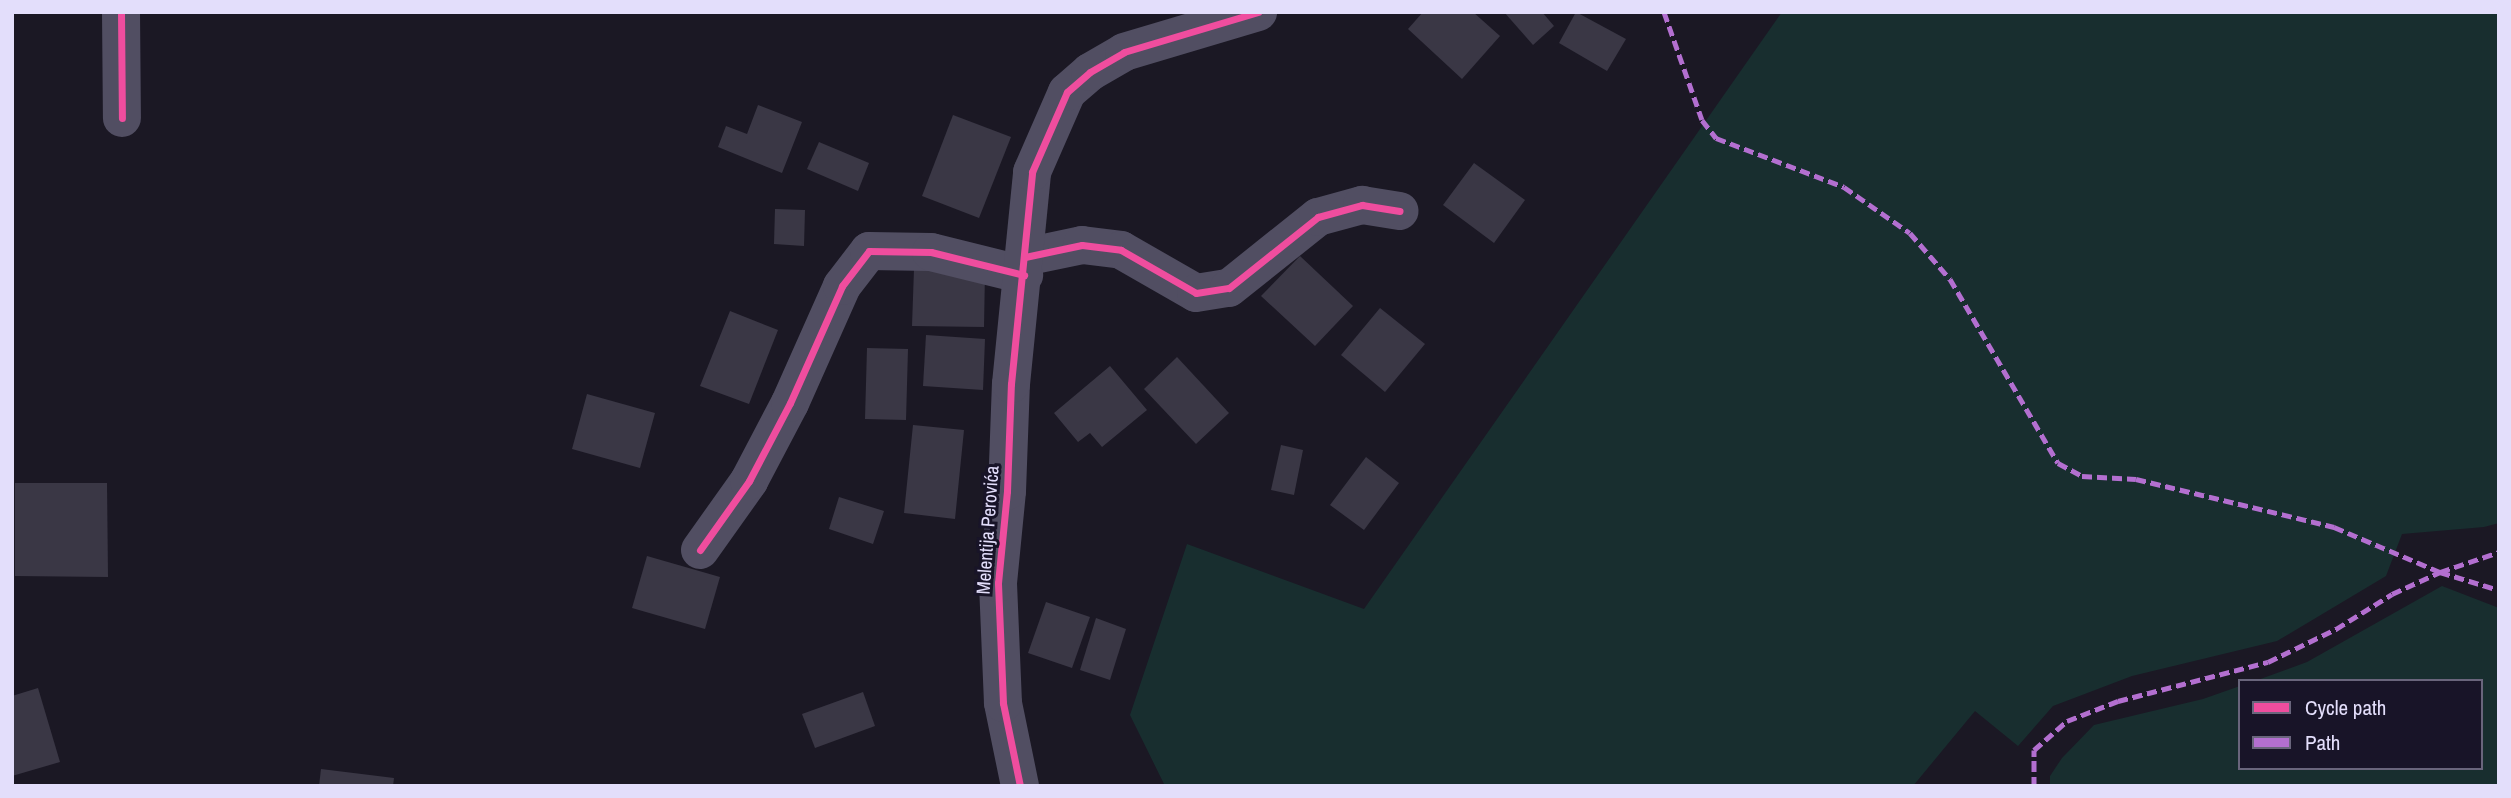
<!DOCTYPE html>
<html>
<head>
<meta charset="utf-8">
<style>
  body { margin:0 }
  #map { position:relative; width:2511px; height:798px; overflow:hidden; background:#1b1824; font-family:"Archivo Narrow",sans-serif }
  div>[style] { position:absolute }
  .green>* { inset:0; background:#182e2f }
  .building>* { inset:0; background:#3a3745 }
  .minor>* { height:38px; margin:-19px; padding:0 19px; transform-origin:19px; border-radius:19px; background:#514e62 }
  .quiet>* { height:5px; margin-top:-2.5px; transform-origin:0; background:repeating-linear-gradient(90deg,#b36fd0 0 10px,transparent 0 15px) }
  .cycleway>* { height:7px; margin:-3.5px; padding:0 3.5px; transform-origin:3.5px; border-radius:3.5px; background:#ef4d9e }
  span { translate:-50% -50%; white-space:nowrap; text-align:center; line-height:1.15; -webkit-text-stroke:6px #181428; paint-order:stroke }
  .street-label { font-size:19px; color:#e3defb }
  .frame { position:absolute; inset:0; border:14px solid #e3defb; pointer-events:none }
  .legend { position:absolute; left:2238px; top:679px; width:245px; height:91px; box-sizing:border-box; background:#181428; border:2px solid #69657c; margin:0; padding:9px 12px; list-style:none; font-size:21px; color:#e3defb }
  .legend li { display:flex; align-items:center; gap:14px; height:35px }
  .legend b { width:35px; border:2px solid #69657c }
</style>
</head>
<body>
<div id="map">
  <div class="green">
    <i style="clip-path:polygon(1782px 12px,2499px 12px,2499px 523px,2484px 527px,2402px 534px,2386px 576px,2277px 641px,2132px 676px,2053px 706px,2018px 746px,1975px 711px,1913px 786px,1165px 786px,1130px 715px,1187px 544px,1364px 609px)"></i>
    <i style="clip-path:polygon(2442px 586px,2499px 608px,2499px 786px,2050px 786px,2050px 776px,2062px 758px,2094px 725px,2203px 699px,2240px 686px,2240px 768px,2481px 768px,2481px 681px,2255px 681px,2307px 662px)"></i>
  </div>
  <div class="building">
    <i style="clip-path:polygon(1423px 12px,1473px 12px,1500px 36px,1462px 79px,1408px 29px)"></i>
    <i style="clip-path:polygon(1504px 12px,1542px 12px,1554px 26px,1533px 45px)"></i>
    <i style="clip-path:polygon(1576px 12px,1626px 39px,1607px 71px,1559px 43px)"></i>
    <i style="clip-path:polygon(758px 105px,802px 122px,782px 173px,718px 147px,726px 126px,747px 134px)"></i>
    <i style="clip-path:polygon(953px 115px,1011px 137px,979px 218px,922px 196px)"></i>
    <i style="clip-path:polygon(819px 142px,869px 163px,858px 191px,807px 169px)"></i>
    <i style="clip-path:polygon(1474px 163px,1525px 200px,1494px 243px,1443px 205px)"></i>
    <i style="clip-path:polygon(775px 209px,805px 210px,804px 246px,774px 244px)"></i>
    <i style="clip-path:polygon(1300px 256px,1353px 306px,1315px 346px,1261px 296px)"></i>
    <i style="clip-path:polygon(914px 269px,985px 271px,984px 327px,912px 326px)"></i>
    <i style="clip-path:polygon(1380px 308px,1425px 344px,1385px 392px,1341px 355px)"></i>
    <i style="clip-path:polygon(730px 311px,778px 330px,749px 404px,700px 386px)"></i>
    <i style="clip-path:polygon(926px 335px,985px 339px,983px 390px,923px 386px)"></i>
    <i style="clip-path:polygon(867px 348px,908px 349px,906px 420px,865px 419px)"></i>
    <i style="clip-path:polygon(1177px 357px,1229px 413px,1196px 444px,1144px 389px)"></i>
    <i style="clip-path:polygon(1110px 366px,1147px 410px,1102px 447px,1090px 433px,1078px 442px,1054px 413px)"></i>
    <i style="clip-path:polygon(587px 394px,655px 413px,640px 468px,572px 449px)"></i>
    <i style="clip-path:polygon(913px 425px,964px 430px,955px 519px,904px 513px)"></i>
    <i style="clip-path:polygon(1281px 445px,1303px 450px,1294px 495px,1271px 490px)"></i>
    <i style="clip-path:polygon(1366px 457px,1399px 483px,1364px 530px,1330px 505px)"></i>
    <i style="clip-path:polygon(15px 483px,107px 483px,108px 577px,15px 576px)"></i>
    <i style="clip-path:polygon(839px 497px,884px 511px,873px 544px,829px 529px)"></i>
    <i style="clip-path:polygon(647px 556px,720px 577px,705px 629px,632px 608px)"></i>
    <i style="clip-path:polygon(1046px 602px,1090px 617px,1072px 668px,1028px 653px)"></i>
    <i style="clip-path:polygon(1096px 618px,1126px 629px,1110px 680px,1080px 670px)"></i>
    <i style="clip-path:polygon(38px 688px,60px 762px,12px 776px,12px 696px)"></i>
    <i style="clip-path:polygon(863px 692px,875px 726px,815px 748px,802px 714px)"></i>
    <i style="clip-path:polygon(321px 769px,394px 778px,393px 786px,319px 786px)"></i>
  </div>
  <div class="minor">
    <i style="left:121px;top:12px;width:106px;rotate:89.5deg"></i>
    <i style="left:1025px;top:257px;width:58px;rotate:-11.9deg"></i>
    <i style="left:1082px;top:245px;width:39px;rotate:7deg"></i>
    <i style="left:1121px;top:250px;width:86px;rotate:29.8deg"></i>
    <i style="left:1196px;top:293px;width:33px;rotate:-9deg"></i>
    <i style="left:1229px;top:288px;width:114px;rotate:-38.6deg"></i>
    <i style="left:1318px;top:217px;width:46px;rotate:-15.3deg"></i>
    <i style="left:1362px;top:205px;width:38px;rotate:9deg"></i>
    <i style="left:700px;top:550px;width:85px;rotate:-54.6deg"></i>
    <i style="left:749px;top:481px;width:88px;rotate:-62.3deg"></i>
    <i style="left:790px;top:403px;width:128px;rotate:-66deg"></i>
    <i style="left:842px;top:286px;width:44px;rotate:-52.4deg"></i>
    <i style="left:869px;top:251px;width:62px;rotate:0.9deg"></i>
    <i style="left:931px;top:252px;width:96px;rotate:13.9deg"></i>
    <i style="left:1020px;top:786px;width:85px;rotate:-101.6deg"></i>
    <i style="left:1003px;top:703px;width:120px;rotate:-92.4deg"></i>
    <i style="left:998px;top:583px;width:92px;rotate:-84.4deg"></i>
    <i style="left:1007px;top:491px;width:107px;rotate:-87.9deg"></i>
    <i style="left:1011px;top:384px;width:213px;rotate:-84.3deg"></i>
    <i style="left:1032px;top:172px;width:87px;rotate:-66.4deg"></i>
    <i style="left:1067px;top:92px;width:30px;rotate:-41deg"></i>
    <i style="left:1090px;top:72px;width:39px;rotate:-30deg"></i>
    <i style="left:1124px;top:52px;width:140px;rotate:-16.6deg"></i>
  </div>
  <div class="quiet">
    <i style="left:1664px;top:12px;width:114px;rotate:70.6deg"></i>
    <i style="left:1702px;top:120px;width:23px;rotate:52deg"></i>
    <i style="left:1716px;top:138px;width:137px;rotate:20.9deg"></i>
    <i style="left:1844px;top:187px;width:80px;rotate:34.9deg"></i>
    <i style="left:1910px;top:233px;width:61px;rotate:49deg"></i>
    <i style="left:1950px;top:279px;width:213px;rotate:59.6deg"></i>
    <i style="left:2058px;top:463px;width:27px;rotate:28deg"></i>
    <i style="left:2082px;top:476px;width:54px;rotate:3.2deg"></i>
    <i style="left:2136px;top:479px;width:204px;rotate:13.6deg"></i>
    <i style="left:2334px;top:527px;width:115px;rotate:23deg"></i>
    <i style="left:2440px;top:572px;width:62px;rotate:-18.7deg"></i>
    <i style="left:2034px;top:786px;width:36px;rotate:-90deg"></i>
    <i style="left:2034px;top:750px;width:44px;rotate:-41.3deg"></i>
    <i style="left:2067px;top:721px;width:55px;rotate:-21.4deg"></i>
    <i style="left:2118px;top:701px;width:155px;rotate:-14.6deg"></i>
    <i style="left:2268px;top:662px;width:76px;rotate:-25.9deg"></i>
    <i style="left:2336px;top:629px;width:66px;rotate:-32deg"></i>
    <i style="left:2392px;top:594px;width:53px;rotate:-24.6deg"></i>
    <i style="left:2440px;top:572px;width:62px;rotate:17deg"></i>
  </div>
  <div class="cycleway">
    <i style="left:121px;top:12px;width:106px;rotate:89.5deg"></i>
    <i style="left:1025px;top:257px;width:58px;rotate:-11.9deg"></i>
    <i style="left:1082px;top:245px;width:39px;rotate:7deg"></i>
    <i style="left:1121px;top:250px;width:86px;rotate:29.8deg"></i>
    <i style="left:1196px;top:293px;width:33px;rotate:-9deg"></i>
    <i style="left:1229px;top:288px;width:114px;rotate:-38.6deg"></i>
    <i style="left:1318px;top:217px;width:46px;rotate:-15.3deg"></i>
    <i style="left:1362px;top:205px;width:38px;rotate:9deg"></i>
    <i style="left:700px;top:550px;width:85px;rotate:-54.6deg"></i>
    <i style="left:749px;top:481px;width:88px;rotate:-62.3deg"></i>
    <i style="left:790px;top:403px;width:128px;rotate:-66deg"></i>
    <i style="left:842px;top:286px;width:44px;rotate:-52.4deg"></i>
    <i style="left:869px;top:251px;width:62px;rotate:0.9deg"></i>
    <i style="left:931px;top:252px;width:96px;rotate:13.9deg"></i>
    <i style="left:1020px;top:786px;width:85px;rotate:-101.6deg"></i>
    <i style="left:1003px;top:703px;width:120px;rotate:-92.4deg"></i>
    <i style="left:998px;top:583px;width:92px;rotate:-84.4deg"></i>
    <i style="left:1007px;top:491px;width:107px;rotate:-87.9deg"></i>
    <i style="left:1011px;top:384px;width:213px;rotate:-84.3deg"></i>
    <i style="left:1032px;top:172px;width:87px;rotate:-66.4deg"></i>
    <i style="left:1067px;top:92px;width:30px;rotate:-41deg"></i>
    <i style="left:1090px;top:72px;width:39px;rotate:-30deg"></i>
    <i style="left:1124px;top:52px;width:140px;rotate:-16.6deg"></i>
  </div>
  <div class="street-label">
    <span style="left:988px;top:530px;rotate:-86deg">Melentija Perovića</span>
  </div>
  <div class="frame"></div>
  <ul class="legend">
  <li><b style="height:9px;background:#ef4d9e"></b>Cycle path</li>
  <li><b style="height:9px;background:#b36fd0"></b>Path</li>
  </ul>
</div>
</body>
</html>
